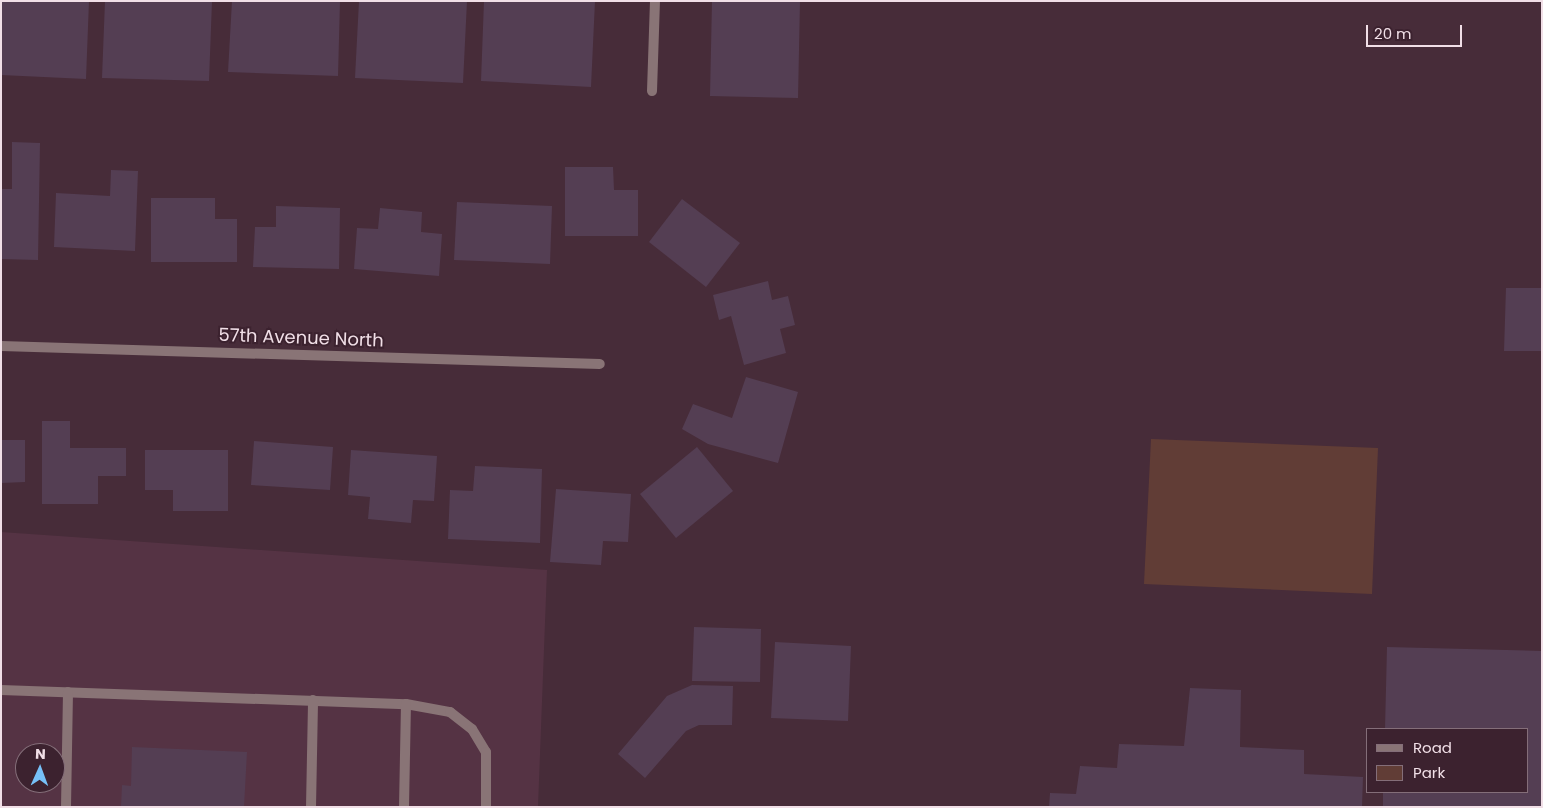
<!DOCTYPE html>
<html>
<head>
<meta charset="utf-8">
<style>
  body { margin:0 }
  #map { position:relative; width:1543px; height:808px; overflow:hidden; background:#472c39; font-family:Poppins,sans-serif }
  div>[style] { position:absolute }
  .built>* { inset:0; background:#534 }
  .green>* { inset:0; background:#613d36 }
  .building>* { inset:0; background:#543e53 }
  .service>* { height:10px; margin:-5px; padding:0 5px; transform-origin:5px; border-radius:5px; background:#897476 }
  .minor>* { height:10px; margin:-5px; padding:0 5px; transform-origin:5px; border-radius:5px; background:#897476 }
  span { translate:-50% -50%; white-space:nowrap; text-align:center; line-height:1.15; -webkit-text-stroke:4px #3c222f; paint-order:stroke }
  .street-label { font-size:18px; color:#f1dfe7 }
  .frame { position:absolute; inset:0; border:2px solid #f1dfe7; pointer-events:none }
  .legend { position:absolute; left:1366px; top:728px; width:162px; height:65px; box-sizing:border-box; background:#3c222f; border:1px solid #846e79; margin:0; padding:6px 9px; list-style:none; font-size:15px; color:#f1dfe7 }
  .legend li { display:flex; align-items:center; gap:10px; height:25px }
  .legend b { width:25px; border:1px solid #846e79 }
  .north { position:absolute; left:15px; top:743px; width:50px; height:50px; box-sizing:border-box; background:#3c222f; border:1px solid #846e79; border-radius:50%; rotate:2deg; font-size:14px; font-weight:700; line-height:20px; text-align:center; color:#f1dfe7 }
  .north::after { content:''; display:block; margin:auto; width:18px; height:22px; background:#76c0f7; clip-path:polygon(50% 0,100% 100%,50% 72%,0 100%) }
  .scale { position:absolute; left:1366px; top:25px; width:96px; height:22px; box-sizing:border-box; border:2px solid #f1dfe7; border-top:0; padding-left:6px; font-size:15px; line-height:18px; white-space:nowrap; color:#f1dfe7; -webkit-text-stroke:4px #3c222f; paint-order:stroke }
</style>
</head>
<body>
<div id="map">
  <div class="built">
    <i style="clip-path:polygon(evenodd,1px 532px,547px 570px,538px 807px,1px 807px,1px 532px,25px 753px,55px 753px,55px 783px,25px 783px,25px 753px)"></i>
  </div>
  <div class="green">
    <i style="clip-path:polygon(1151px 439px,1378px 448px,1372px 594px,1144px 584px)"></i>
  </div>
  <div class="building">
    <i style="clip-path:polygon(1px 1px,89px 1px,86px 79px,1px 75px)"></i>
    <i style="clip-path:polygon(105px 1px,212px 1px,209px 81px,102px 78px)"></i>
    <i style="clip-path:polygon(232px 1px,340px 1px,338px 76px,228px 72px)"></i>
    <i style="clip-path:polygon(359px 1px,467px 1px,463px 83px,355px 78px)"></i>
    <i style="clip-path:polygon(484px 1px,595px 1px,591px 87px,481px 81px)"></i>
    <i style="clip-path:polygon(712px 1px,800px 1px,798px 98px,710px 96px)"></i>
    <i style="clip-path:polygon(12px 142px,40px 143px,38px 260px,1px 259px,1px 189px,12px 189px)"></i>
    <i style="clip-path:polygon(565px 167px,613px 167px,614px 190px,638px 190px,638px 236px,565px 236px)"></i>
    <i style="clip-path:polygon(111px 170px,138px 171px,135px 251px,54px 247px,56px 193px,110px 196px)"></i>
    <i style="clip-path:polygon(151px 198px,215px 198px,215px 219px,237px 219px,237px 262px,151px 262px)"></i>
    <i style="clip-path:polygon(682px 199px,740px 243px,706px 287px,649px 242px)"></i>
    <i style="clip-path:polygon(457px 202px,552px 206px,550px 264px,454px 260px)"></i>
    <i style="clip-path:polygon(276px 206px,340px 208px,339px 269px,253px 267px,255px 227px,276px 227px)"></i>
    <i style="clip-path:polygon(380px 208px,422px 212px,421px 232px,442px 234px,439px 276px,354px 269px,357px 228px,378px 229px)"></i>
    <i style="clip-path:polygon(768px 281px,772px 300px,788px 296px,795px 325px,780px 329px,786px 353px,744px 365px,731px 316px,719px 320px,713px 295px)"></i>
    <i style="clip-path:polygon(1506px 288px,1542px 288px,1542px 351px,1504px 351px)"></i>
    <i style="clip-path:polygon(746px 377px,798px 392px,778px 463px,708px 444px,682px 429px,693px 404px,732px 418px)"></i>
    <i style="clip-path:polygon(42px 421px,70px 421px,70px 448px,126px 448px,126px 476px,98px 476px,98px 504px,42px 504px)"></i>
    <i style="clip-path:polygon(1px 440px,25px 440px,25px 482px,1px 483px)"></i>
    <i style="clip-path:polygon(254px 441px,333px 447px,330px 490px,251px 485px)"></i>
    <i style="clip-path:polygon(697px 447px,733px 491px,676px 538px,640px 494px)"></i>
    <i style="clip-path:polygon(145px 450px,228px 450px,228px 511px,173px 511px,173px 490px,145px 490px)"></i>
    <i style="clip-path:polygon(351px 450px,437px 456px,434px 501px,413px 500px,411px 523px,368px 519px,370px 497px,348px 495px)"></i>
    <i style="clip-path:polygon(475px 466px,542px 469px,540px 543px,448px 539px,450px 490px,473px 491px)"></i>
    <i style="clip-path:polygon(556px 489px,631px 494px,628px 542px,603px 541px,601px 565px,550px 562px)"></i>
    <i style="clip-path:polygon(694px 627px,761px 629px,760px 682px,692px 681px)"></i>
    <i style="clip-path:polygon(775px 642px,851px 646px,848px 721px,771px 718px)"></i>
    <i style="clip-path:polygon(1387px 647px,1542px 651px,1542px 807px,1383px 807px,1383px 792px,1527px 792px,1527px 729px,1385px 729px)"></i>
    <i style="clip-path:polygon(692px 685px,733px 686px,732px 725px,699px 725px,686px 731px,645px 778px,618px 754px,667px 696px)"></i>
    <i style="clip-path:polygon(1190px 688px,1241px 690px,1240px 747px,1304px 750px,1304px 774px,1363px 777px,1362px 807px,1049px 807px,1050px 793px,1076px 794px,1080px 766px,1117px 768px,1119px 744px,1184px 746px)"></i>
    <i style="clip-path:polygon(132px 747px,247px 752px,244px 807px,121px 807px,122px 785px,131px 786px)"></i>
  </div>
  <div class="service">
    <i style="left:1px;top:690px;width:405px;rotate:2deg"></i>
    <i style="left:406px;top:704px;width:45px;rotate:10.3deg"></i>
    <i style="left:450px;top:712px;width:28px;rotate:38deg"></i>
    <i style="left:472px;top:729px;width:27px;rotate:59deg"></i>
    <i style="left:486px;top:752px;width:55px;rotate:90deg"></i>
    <i style="left:66px;top:807px;width:115px;rotate:-89deg"></i>
    <i style="left:311px;top:807px;width:107px;rotate:-88.9deg"></i>
    <i style="left:404px;top:807px;width:103px;rotate:-88.9deg"></i>
  </div>
  <div class="minor">
    <i style="left:652px;top:91px;width:90px;rotate:-88.1deg"></i>
    <i style="left:1px;top:346px;width:599px;rotate:1.72deg"></i>
  </div>
  <div class="street-label">
    <span style="left:301px;top:338px;rotate:2deg">57th Avenue North</span>
  </div>
  <div class="frame"></div>
  <ul class="legend">
  <li><b style="height:6px;background:#897476"></b>Road</li>
  <li><b style="height:14px;background:#613d36"></b>Park</li>
  </ul>
  <div class="north">N</div>
  <div class="scale">20 m</div>
</div>
</body>
</html>
